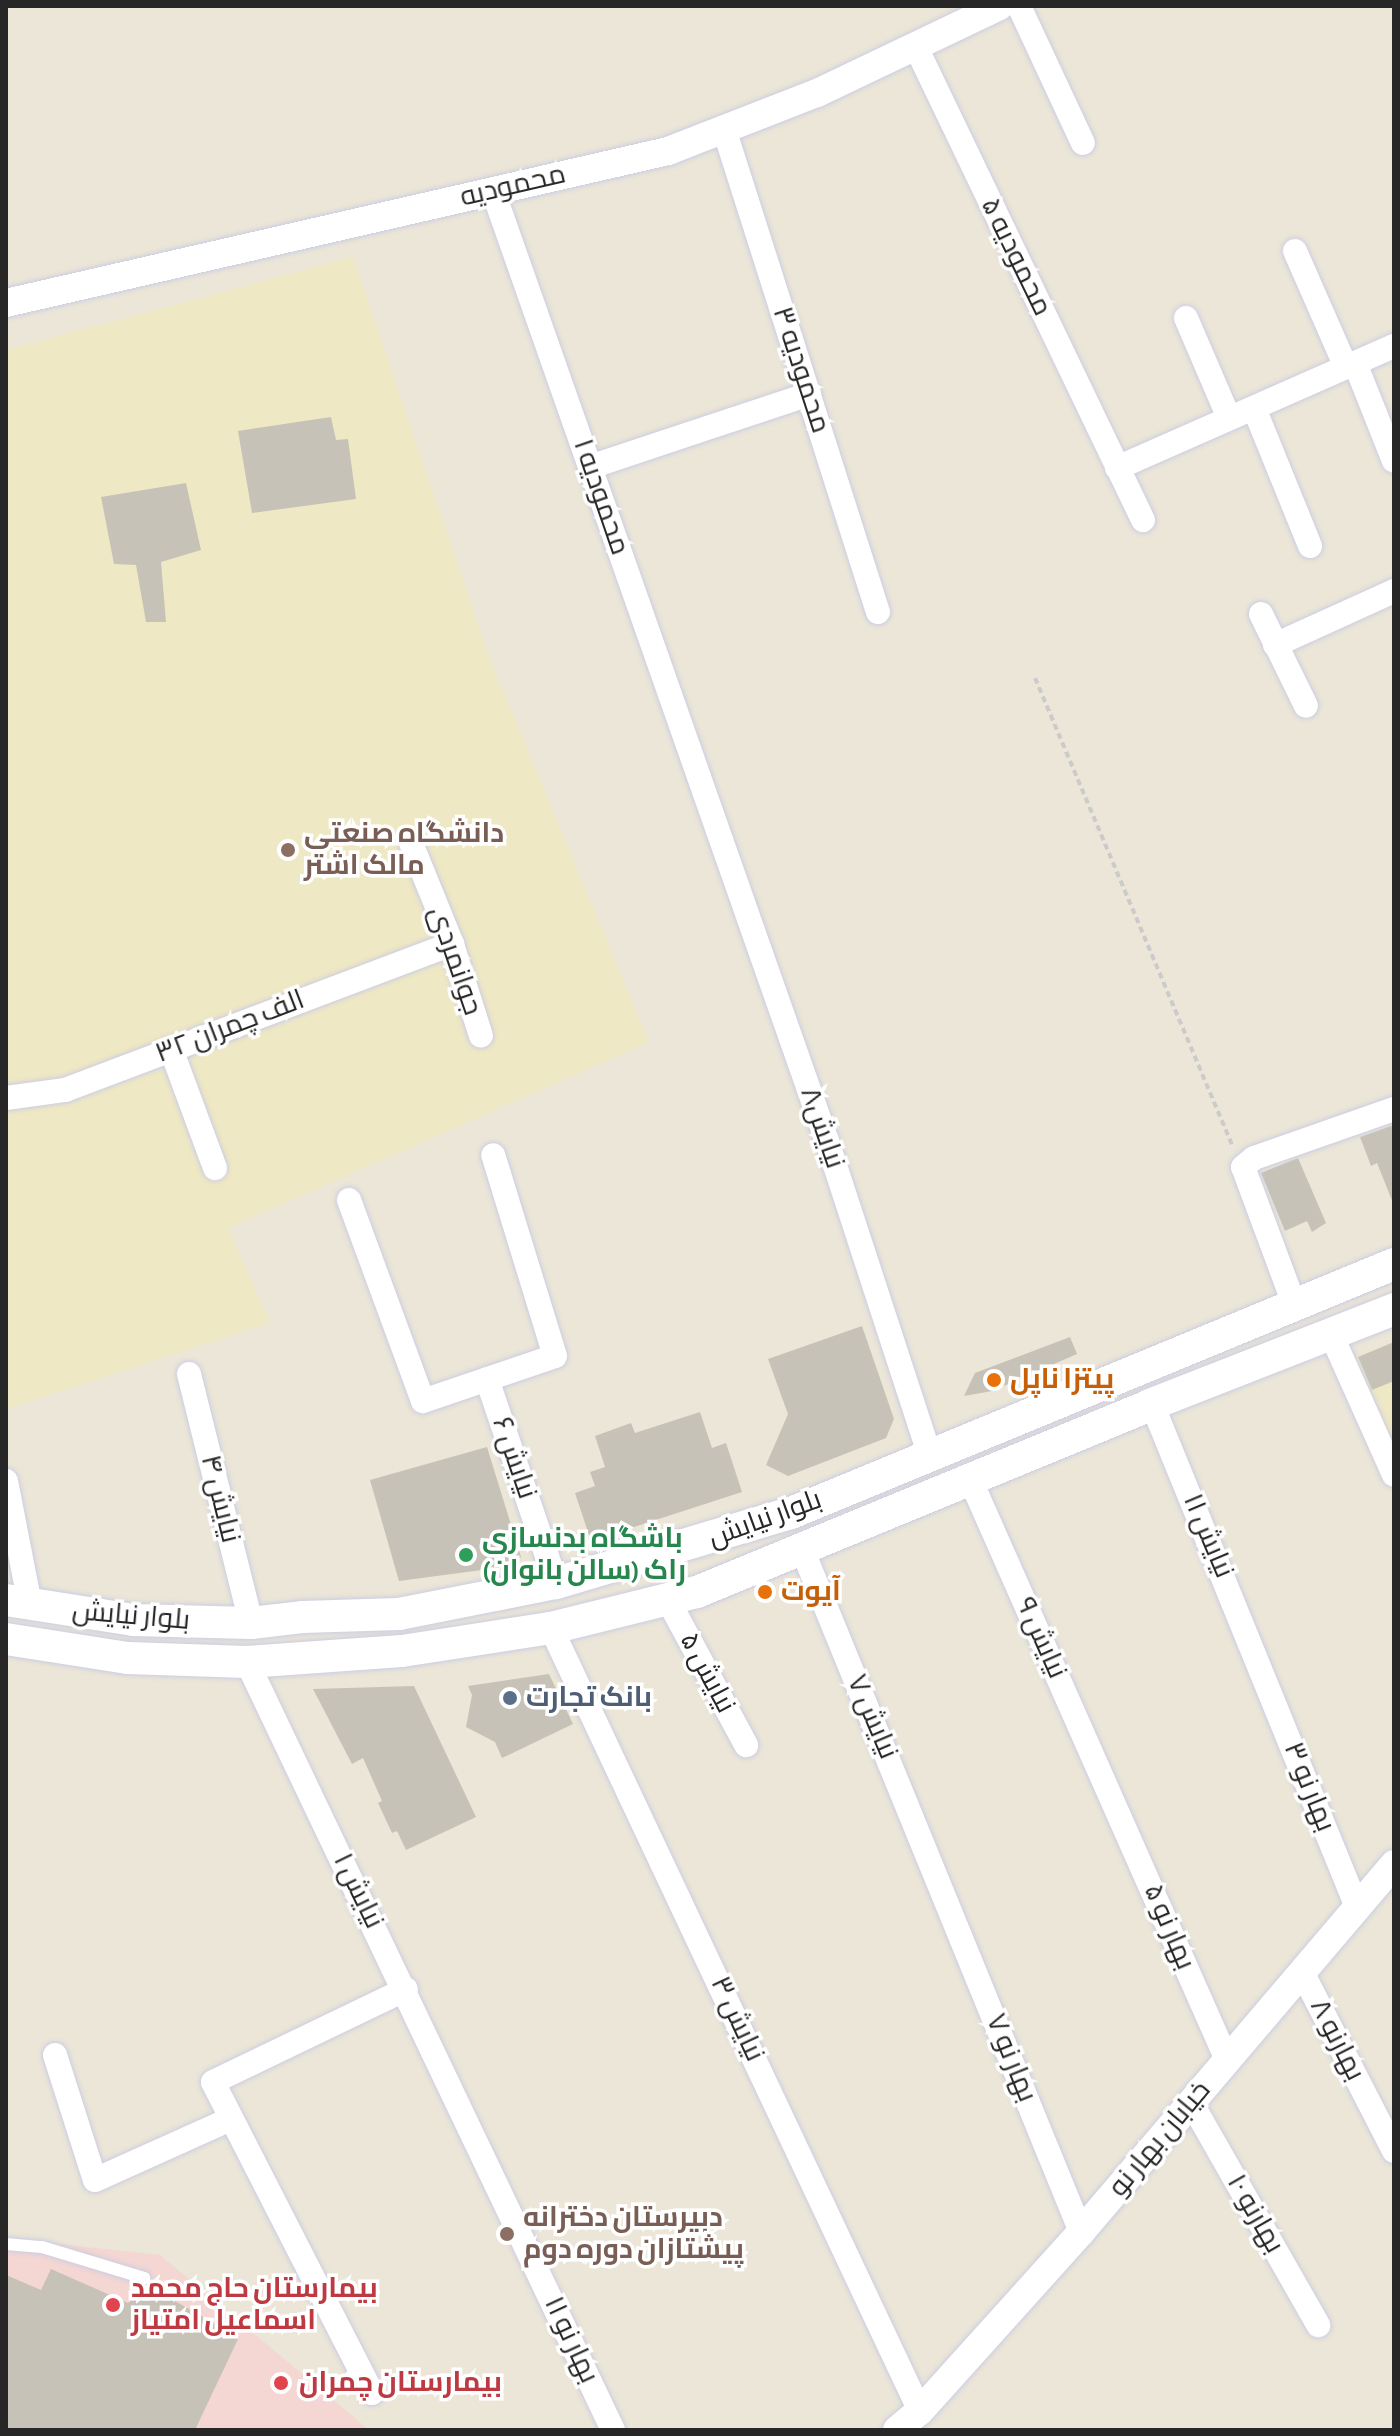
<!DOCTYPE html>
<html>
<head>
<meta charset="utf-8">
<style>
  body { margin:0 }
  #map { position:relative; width:1400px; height:2436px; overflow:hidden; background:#ebe6d7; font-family:"Alegreya Sans",Cairo,sans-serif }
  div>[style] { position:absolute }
  .education>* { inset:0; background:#efe8c4 }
  .medical>* { inset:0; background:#f4d6d2 }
  .building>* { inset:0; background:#c6c2b7 }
  .path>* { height:4px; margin-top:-2px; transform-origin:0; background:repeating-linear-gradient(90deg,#cbcbcb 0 6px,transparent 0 10px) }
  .roads { filter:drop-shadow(0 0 2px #cccde2) drop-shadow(0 0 2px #cccde2) }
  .service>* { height:12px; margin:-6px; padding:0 6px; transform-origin:6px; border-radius:6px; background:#fff }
  .minor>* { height:24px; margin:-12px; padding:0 12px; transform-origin:12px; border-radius:12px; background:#fff }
  .tertiary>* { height:28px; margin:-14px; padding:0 14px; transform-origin:14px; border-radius:14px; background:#fff }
  .secondary>* { height:32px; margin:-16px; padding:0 16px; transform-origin:16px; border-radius:16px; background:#fff }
  .dots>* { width:22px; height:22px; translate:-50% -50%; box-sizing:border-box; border:4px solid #fff; border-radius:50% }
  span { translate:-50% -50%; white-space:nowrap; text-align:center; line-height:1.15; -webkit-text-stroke:7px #fff; paint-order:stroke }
  .street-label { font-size:28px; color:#272727 }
  .education-label { font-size:28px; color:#785e54; font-weight:700 }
  .left { translate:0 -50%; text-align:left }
  .food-label { font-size:28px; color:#c56008; font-weight:700 }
  .leisure-label { font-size:28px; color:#27864d; font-weight:700 }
  .service-label { font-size:28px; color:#4e5e75; font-weight:700 }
  .health-label { font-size:28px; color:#be3a42; font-weight:700 }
  .frame { position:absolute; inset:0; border:8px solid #272727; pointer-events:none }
</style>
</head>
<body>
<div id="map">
  <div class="education">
    <i style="clip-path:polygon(353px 257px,489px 657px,649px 1042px,228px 1228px,270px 1323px,6px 1409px,6px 350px)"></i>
    <i style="clip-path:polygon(1394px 1342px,1394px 1444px,1356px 1357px)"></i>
  </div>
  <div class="medical">
    <i style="clip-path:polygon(6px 2238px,160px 2255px,369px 2430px,6px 2430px)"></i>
  </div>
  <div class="building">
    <i style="clip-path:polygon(331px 417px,336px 440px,348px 439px,356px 499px,252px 513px,238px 431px)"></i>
    <i style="clip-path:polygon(186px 483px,201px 550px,161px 562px,166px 622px,146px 622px,136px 565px,114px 564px,101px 497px)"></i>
    <i style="clip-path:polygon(1394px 1125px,1394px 1203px,1393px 1203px,1377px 1163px,1371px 1166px,1360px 1137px)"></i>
    <i style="clip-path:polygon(1298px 1158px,1326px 1223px,1312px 1232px,1307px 1221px,1285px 1231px,1261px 1173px)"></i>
    <i style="clip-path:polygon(862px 1326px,894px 1419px,886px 1438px,788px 1476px,766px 1465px,788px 1414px,768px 1359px)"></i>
    <i style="clip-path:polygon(1070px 1337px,1077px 1354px,992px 1391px,964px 1396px,975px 1373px)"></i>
    <i style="clip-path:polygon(1394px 1342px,1394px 1381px,1372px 1390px,1358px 1357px)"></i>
    <i style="clip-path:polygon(700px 1412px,712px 1448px,726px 1443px,742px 1492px,591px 1541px,575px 1493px,595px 1486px,590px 1472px,605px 1467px,595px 1436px,631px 1423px,635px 1433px)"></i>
    <i style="clip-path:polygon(487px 1447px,521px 1557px,512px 1566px,399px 1581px,370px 1480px)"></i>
    <i style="clip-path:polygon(549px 1674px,573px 1724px,502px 1758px,495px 1742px,466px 1727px,472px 1695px,468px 1686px)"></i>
    <i style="clip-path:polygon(414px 1686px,476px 1817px,406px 1850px,397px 1831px,392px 1833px,378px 1803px,382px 1801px,363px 1758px,352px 1764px,313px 1689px)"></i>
    <i style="clip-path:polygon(51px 2269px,128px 2303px,148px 2286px,239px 2337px,195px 2430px,6px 2430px,6px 2275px,41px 2290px)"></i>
  </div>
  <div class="path">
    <i style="left:1035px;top:678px;width:509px;rotate:67.11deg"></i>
  </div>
  <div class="roads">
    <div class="service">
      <i style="left:6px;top:2244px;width:36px;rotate:5deg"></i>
      <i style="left:42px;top:2247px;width:107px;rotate:16.9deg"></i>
    </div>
    <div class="minor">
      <i style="left:1019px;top:6px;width:151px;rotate:65deg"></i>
      <i style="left:915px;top:45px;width:527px;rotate:64.36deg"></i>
      <i style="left:724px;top:129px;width:507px;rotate:72.32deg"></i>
      <i style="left:493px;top:191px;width:1007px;rotate:70.63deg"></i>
      <i style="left:827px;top:1141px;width:328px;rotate:71.9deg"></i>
      <i style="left:1295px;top:251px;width:127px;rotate:66.3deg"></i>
      <i style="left:1186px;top:318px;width:109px;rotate:66.7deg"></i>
      <i style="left:1355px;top:363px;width:105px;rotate:68.3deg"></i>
      <i style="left:1254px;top:408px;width:149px;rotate:67.9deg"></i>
      <i style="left:590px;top:467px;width:231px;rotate:-18.4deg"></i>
      <i style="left:1117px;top:468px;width:303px;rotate:-23.8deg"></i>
      <i style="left:1261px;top:614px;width:102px;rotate:63.9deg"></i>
      <i style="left:1275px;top:645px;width:131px;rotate:-24.4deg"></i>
      <i style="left:411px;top:843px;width:109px;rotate:67.9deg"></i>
      <i style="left:452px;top:944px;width:96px;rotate:72.5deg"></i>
      <i style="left:171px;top:1049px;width:127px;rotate:69.7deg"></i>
      <i style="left:6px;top:1098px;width:60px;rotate:-7.7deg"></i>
      <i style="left:65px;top:1090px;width:414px;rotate:-20.7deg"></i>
      <i style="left:349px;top:1200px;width:214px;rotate:69.8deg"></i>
      <i style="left:423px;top:1401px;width:139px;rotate:-18.8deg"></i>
      <i style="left:555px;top:1356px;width:210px;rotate:-107.1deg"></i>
      <i style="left:1294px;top:1304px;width:146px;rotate:-110.4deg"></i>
      <i style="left:1243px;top:1167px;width:14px;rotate:-39deg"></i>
      <i style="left:1254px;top:1158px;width:148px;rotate:-19.3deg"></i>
      <i style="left:1331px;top:1334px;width:154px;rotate:65.9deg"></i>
      <i style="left:189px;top:1374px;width:257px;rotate:76deg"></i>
      <i style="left:487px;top:1379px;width:215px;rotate:71.3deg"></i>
      <i style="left:1152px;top:1404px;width:543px;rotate:67.83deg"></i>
      <i style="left:6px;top:1481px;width:126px;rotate:79deg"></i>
      <i style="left:971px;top:1481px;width:633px;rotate:66.15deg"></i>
      <i style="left:802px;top:1549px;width:738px;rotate:67.78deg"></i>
      <i style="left:668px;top:1600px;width:165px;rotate:61.7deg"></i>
      <i style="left:551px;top:1628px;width:866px;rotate:64.77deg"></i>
      <i style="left:247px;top:1662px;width:851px;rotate:64.52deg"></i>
      <i style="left:1302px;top:1972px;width:201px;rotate:62.8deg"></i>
      <i style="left:55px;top:2055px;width:131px;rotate:72.3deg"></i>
      <i style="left:95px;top:2180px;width:149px;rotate:-24.2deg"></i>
      <i style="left:1191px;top:2102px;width:257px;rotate:60.3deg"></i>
      <i style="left:372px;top:2393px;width:349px;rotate:-117.1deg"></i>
      <i style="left:213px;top:2082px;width:214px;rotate:-25.7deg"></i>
    </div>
    <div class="tertiary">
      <i style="left:6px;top:303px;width:679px;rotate:-12.93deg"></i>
      <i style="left:668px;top:151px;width:160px;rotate:-21.3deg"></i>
      <i style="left:817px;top:93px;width:202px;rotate:-25.5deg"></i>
      <i style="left:897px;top:2430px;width:30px;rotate:-40deg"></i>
      <i style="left:920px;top:2411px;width:241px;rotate:-48deg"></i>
      <i style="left:1081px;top:2232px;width:483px;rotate:-49.6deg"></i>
    </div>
    <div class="secondary">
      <i style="left:6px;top:1600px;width:129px;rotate:8.9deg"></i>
      <i style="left:133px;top:1620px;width:118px;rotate:1.5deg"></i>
      <i style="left:251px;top:1623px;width:51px;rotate:-6.7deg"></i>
      <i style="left:302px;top:1617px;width:97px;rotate:-1.8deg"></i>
      <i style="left:399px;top:1614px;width:160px;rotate:-11.2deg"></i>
      <i style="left:556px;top:1583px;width:245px;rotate:-16.6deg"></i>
      <i style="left:791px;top:1513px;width:652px;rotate:-22.44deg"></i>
      <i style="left:6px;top:1639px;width:123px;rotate:8.9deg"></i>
      <i style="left:128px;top:1658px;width:119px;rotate:1.9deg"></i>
      <i style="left:247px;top:1662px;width:155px;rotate:-4.1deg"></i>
      <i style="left:402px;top:1651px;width:151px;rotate:-8.8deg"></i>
      <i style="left:551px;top:1628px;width:150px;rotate:-13.9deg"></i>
      <i style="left:697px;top:1592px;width:492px;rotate:-22.4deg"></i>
      <i style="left:1152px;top:1404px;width:260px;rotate:-21.4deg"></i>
    </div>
  </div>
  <div class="dots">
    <i style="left:288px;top:850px;background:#8d6e63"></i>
    <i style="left:994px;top:1380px;background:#e8710a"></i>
    <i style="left:466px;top:1555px;background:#2e9e5b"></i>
    <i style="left:765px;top:1592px;background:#e8710a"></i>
    <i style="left:510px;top:1698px;background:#5c6f8a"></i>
    <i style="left:507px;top:2234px;background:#8d6e63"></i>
    <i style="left:113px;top:2305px;background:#e0444e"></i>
    <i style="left:281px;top:2383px;background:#e0444e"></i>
  </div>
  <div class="street-label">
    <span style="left:513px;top:186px;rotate:-13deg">محمودیه</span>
    <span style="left:1016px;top:257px;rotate:64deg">۵ محمودیه</span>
    <span style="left:801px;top:370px;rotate:72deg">۳ محمودیه</span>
    <span style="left:601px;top:497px;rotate:71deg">۱ محمودیه</span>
    <span style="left:455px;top:961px;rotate:71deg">جوانمردی</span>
    <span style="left:230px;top:1027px;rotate:-21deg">۳۲ الف چمران</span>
    <span style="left:822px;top:1128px;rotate:71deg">نیایش۸</span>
    <span style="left:514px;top:1458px;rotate:71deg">نیایش ۶</span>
    <span style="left:220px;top:1499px;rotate:76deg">نیایش ۴</span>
    <span style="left:765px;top:1519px;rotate:-20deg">بلوار نیایش</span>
    <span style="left:1208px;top:1536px;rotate:67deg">نیایش ۱۱</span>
    <span style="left:131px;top:1616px;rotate:5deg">بلوار نیایش</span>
    <span style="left:1041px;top:1638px;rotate:66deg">نیایش ۹</span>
    <span style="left:707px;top:1673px;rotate:62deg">نیایش ۵</span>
    <span style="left:872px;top:1717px;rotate:67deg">نیایش ۷</span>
    <span style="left:1309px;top:1787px;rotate:68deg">۳ بهار نو</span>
    <span style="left:358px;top:1891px;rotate:64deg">نیایش ۱</span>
    <span style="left:1169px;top:1927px;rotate:67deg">۵ بهار نو</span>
    <span style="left:737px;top:2019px;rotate:65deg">نیایش ۳</span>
    <span style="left:1337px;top:2040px;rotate:63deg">۸ بهارنو</span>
    <span style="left:1011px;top:2058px;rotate:68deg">۷ بهار نو</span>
    <span style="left:1160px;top:2139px;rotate:-50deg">خیابان بهار نو</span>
    <span style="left:1255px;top:2214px;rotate:60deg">۱۰ بهارنو</span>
    <span style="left:571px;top:2340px;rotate:65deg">۱۱ بهار نو</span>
  </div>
  <div class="education-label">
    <span class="left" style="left:304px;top:850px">دانشگاه صنعتی<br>مالک اشتر</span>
    <span class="left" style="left:523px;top:2234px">دبیرستان دخترانه<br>پیشتازان دوره دوم</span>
  </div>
  <div class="food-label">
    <span class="left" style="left:1010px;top:1380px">پیتزا ناپل</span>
    <span class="left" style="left:781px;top:1592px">آیوت</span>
  </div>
  <div class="leisure-label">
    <span class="left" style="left:482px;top:1555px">باشگاه بدنسازی<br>راک (سالن بانوان)</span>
  </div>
  <div class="service-label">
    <span class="left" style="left:526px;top:1698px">بانک تجارت</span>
  </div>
  <div class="health-label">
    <span class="left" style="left:131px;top:2305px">بیمارستان حاج محمد<br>اسماعیل امتیاز</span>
    <span class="left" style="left:299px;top:2383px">بیمارستان چمران</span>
  </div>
  <div class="frame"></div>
</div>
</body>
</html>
